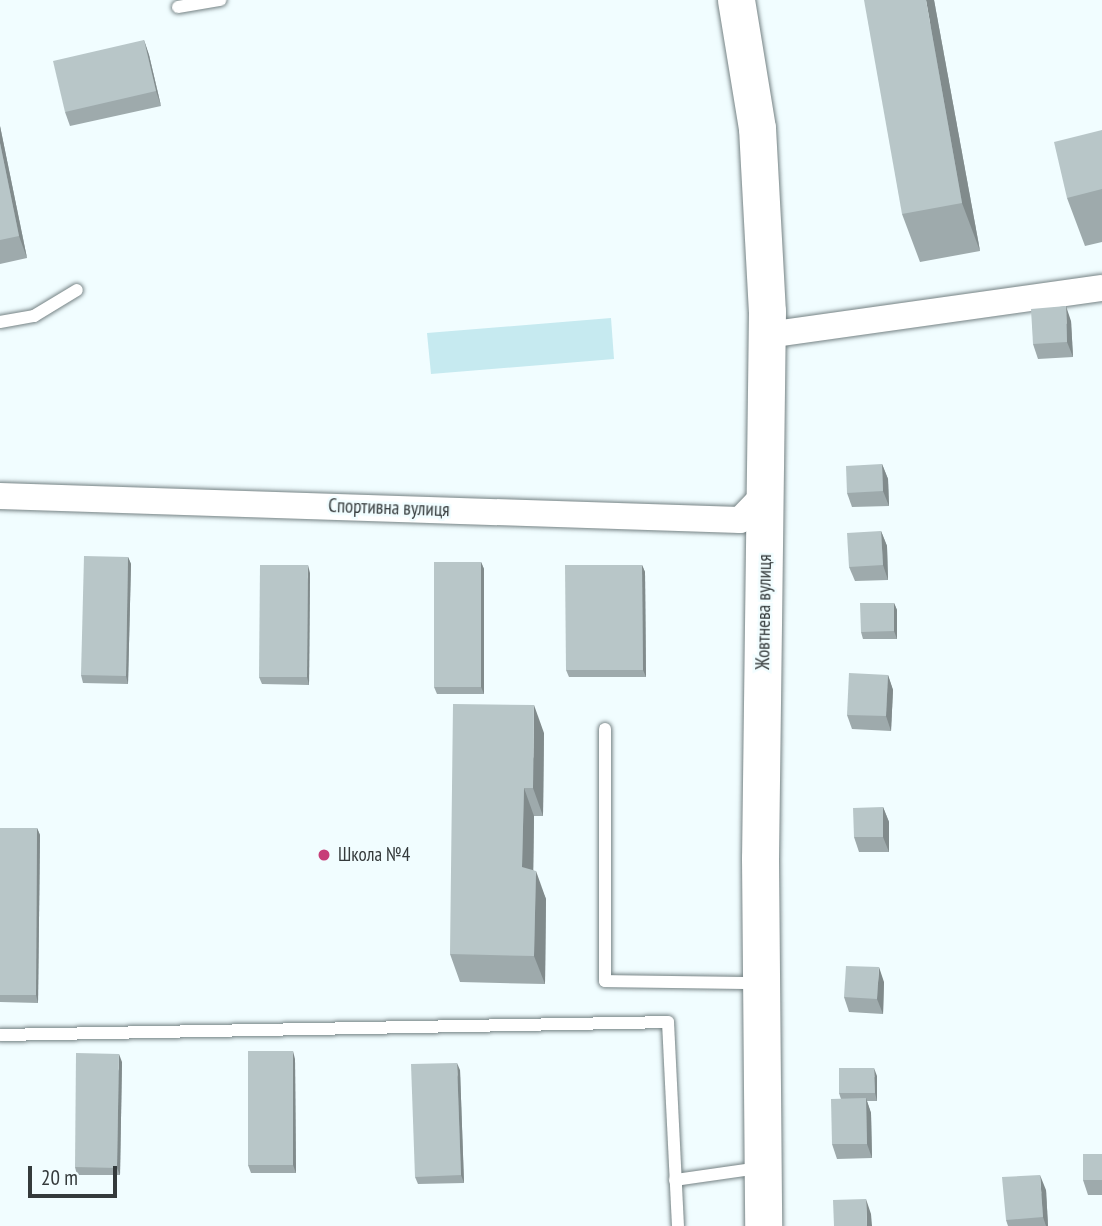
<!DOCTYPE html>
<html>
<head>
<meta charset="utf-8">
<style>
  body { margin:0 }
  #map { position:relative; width:1102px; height:1226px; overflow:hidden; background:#f1fdff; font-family:"PT Sans Narrow",sans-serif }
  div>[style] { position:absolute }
  .green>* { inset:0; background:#c6eaf0 }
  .roads { filter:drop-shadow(0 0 2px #758284) drop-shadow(0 0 2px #758284) }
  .service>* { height:12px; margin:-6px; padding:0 6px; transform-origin:6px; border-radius:6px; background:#fff }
  .minor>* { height:26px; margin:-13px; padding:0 13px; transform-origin:13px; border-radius:13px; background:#fff }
  .secondary>* { height:37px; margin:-18.5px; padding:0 18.5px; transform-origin:18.5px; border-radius:18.5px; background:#fff }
  .wall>* { inset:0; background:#9eaaac }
  .shaded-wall>* { inset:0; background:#818b8c }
  .building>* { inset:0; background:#b8c6c8 }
  .dots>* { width:19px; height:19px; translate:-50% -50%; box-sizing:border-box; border:4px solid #f1fdff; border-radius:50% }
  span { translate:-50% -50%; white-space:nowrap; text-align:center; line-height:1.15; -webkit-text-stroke:5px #f1fdff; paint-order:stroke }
  .street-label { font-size:19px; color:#343a3b }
  .poi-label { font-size:19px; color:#343a3b }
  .left { translate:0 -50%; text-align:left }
  .scale { position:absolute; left:28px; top:1166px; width:89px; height:32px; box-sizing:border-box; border:4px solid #343a3b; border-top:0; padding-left:9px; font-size:21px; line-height:24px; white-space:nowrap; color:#343a3b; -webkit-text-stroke:5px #f1fdff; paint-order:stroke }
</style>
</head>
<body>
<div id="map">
  <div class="green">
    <i style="clip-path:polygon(611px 318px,614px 359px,431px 374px,427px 333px)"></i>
  </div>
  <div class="roads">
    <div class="service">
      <i style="left:178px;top:7px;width:43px;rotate:-9.5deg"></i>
      <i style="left:0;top:322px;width:35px;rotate:-10deg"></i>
      <i style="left:34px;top:316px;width:50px;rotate:-31.2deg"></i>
      <i style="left:605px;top:729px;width:252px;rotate:90deg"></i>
      <i style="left:605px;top:981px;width:152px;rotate:0.8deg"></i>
      <i style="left:0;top:1035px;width:668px;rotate:-1.11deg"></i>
      <i style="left:668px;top:1022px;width:204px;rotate:87.2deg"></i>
      <i style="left:675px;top:1180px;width:85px;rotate:-8.1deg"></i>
    </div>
    <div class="minor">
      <i style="left:767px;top:335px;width:338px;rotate:-8deg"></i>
      <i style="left:0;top:496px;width:740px;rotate:1.86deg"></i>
      <i style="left:740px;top:520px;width:37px;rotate:-46deg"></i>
    </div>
    <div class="secondary">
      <i style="left:736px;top:0;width:130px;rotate:80.7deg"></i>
      <i style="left:757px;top:128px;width:183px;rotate:86.9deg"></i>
      <i style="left:767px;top:311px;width:547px;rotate:90.73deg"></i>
      <i style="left:760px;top:858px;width:368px;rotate:89.5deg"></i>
    </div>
  </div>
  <div class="wall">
    <i style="clip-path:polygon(934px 0,980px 251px,920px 262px,902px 214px)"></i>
    <i style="clip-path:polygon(144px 40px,149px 55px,161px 106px,70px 126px,65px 112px)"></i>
    <i style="clip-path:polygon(0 126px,27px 258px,0 264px)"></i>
    <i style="clip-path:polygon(1102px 130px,1102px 242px,1085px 246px,1067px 198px)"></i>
    <i style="clip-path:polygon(1071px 321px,1073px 357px,1038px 359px,1033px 344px)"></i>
    <i style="clip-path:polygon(882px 464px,888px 479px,889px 506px,852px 507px,847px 493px)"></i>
    <i style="clip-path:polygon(881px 531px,887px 546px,888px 580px,855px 581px,849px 567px)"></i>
    <i style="clip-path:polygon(128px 557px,131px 564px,128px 684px,83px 683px,81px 675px)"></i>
    <i style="clip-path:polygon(481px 562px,484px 569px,484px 694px,437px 694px,434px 687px)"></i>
    <i style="clip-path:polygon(642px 565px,645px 572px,646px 677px,569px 677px,566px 670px)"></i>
    <i style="clip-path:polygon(310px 573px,309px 685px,262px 684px,259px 677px)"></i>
    <i style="clip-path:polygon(894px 603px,897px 610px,897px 639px,863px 639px,861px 632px)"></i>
    <i style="clip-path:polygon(888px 675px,893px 690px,891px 731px,852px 729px,847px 715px)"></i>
    <i style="clip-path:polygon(544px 733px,543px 816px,534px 816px,533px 870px,546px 899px,545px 984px,460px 982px,450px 954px)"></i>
    <i style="clip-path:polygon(883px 807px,889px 822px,889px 852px,859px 852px,854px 837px)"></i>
    <i style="clip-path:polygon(0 828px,37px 828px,40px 835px,38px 1003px,0 1002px)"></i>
    <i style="clip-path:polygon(884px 982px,883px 1014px,849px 1012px,844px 997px)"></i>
    <i style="clip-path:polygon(295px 1059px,296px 1173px,251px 1173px,248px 1165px)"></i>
    <i style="clip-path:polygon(122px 1062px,120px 1175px,77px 1175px,75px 1167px)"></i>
    <i style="clip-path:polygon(460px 1070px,464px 1183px,418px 1184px,415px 1177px)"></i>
    <i style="clip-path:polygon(877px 1076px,877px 1101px,867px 1101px,871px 1113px,872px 1158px,837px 1159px,832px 1144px,841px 1099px,839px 1093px)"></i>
    <i style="clip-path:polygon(1102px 1154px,1102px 1195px,1088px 1195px,1083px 1180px)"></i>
    <i style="clip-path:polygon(1046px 1190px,1048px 1226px,1008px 1226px,1006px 1220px)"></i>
  </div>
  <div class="shaded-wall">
    <i style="clip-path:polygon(926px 0,934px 0,980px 251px,962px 203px)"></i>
    <i style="clip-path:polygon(144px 40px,149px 55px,161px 106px,156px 91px)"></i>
    <i style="clip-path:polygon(0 126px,27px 258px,19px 236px,0 143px)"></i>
    <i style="clip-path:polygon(1066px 306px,1071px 321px,1073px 357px,1067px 342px)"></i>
    <i style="clip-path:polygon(882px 464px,888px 479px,889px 506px,883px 491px)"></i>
    <i style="clip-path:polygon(881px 531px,887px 546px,888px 580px,883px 565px)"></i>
    <i style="clip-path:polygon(128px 557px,131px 564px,128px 684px,126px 676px)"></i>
    <i style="clip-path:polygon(481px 562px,484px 569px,484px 694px,481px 687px)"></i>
    <i style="clip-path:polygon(308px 565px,310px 573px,309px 685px,307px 677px)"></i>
    <i style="clip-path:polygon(642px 565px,645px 572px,646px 677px,643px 670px)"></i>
    <i style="clip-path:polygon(894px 603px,897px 610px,897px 639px,894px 631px)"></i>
    <i style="clip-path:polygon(888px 675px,893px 690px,891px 731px,886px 716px)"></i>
    <i style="clip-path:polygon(534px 705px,544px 733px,543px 816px,533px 788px)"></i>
    <i style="clip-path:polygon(524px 788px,534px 816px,533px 895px,522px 867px)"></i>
    <i style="clip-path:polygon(883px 807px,889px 822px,889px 852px,883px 837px)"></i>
    <i style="clip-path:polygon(37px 828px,40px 835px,38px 1003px,36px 995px)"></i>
    <i style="clip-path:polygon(536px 871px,546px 899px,545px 984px,534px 956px)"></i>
    <i style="clip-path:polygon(879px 967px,884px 982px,883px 1014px,877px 999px)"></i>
    <i style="clip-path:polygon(293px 1051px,295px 1059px,296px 1173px,293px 1165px)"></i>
    <i style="clip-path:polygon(119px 1054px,122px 1062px,120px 1175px,117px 1168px)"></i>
    <i style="clip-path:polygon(457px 1063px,460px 1070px,464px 1183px,461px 1175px)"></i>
    <i style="clip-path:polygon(874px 1068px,877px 1076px,877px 1101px,875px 1093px)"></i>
    <i style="clip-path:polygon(866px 1098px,871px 1113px,872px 1158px,867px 1144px)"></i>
    <i style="clip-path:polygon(1040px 1175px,1046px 1190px,1048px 1226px,1046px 1226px,1043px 1217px)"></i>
    <i style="clip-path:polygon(866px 1199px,871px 1214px,872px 1226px,867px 1226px)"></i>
  </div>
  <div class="building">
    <i style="clip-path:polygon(864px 0,926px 0,962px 203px,902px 214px)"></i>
    <i style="clip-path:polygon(144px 40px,156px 91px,65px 112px,53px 61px)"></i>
    <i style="clip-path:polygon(1102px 130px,1102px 189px,1067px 198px,1054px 142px)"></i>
    <i style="clip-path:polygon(0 143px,19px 236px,0 240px)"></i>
    <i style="clip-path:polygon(1066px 306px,1067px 342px,1033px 344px,1031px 309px)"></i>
    <i style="clip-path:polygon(882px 464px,883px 491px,847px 493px,846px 466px)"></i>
    <i style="clip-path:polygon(881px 531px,883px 565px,849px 567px,847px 533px)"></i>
    <i style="clip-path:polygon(84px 556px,128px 557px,126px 676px,81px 675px)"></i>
    <i style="clip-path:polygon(434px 562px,481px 562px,481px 687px,434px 687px)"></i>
    <i style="clip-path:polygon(260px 565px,308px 565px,307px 677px,259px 677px)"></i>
    <i style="clip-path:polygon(565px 565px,642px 565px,643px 670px,566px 670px)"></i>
    <i style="clip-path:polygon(860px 603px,894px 603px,894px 631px,861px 632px)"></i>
    <i style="clip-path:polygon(849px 673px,888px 675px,886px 716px,847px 715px)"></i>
    <i style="clip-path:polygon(453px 704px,534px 705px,533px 788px,524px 788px,522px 867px,536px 871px,534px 956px,450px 954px)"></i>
    <i style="clip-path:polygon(883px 807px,883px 837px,854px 837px,853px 808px)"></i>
    <i style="clip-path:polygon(0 828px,37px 828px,36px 995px,0 995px)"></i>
    <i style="clip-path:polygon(846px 966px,879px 967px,877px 999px,844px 997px)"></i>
    <i style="clip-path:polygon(248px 1051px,293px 1051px,293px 1165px,248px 1165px)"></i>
    <i style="clip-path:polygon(76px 1053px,119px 1054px,117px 1168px,75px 1167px)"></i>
    <i style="clip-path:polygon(457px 1063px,461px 1175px,415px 1177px,411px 1064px)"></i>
    <i style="clip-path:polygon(839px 1068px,874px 1068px,875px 1093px,839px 1093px)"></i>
    <i style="clip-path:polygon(866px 1098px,867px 1144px,832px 1144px,831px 1099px)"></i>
    <i style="clip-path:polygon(1083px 1154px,1102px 1154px,1102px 1180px,1083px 1180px)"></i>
    <i style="clip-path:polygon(1040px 1175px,1043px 1217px,1006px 1220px,1002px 1177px)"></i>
    <i style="clip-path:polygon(866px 1199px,867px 1226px,834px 1226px,833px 1200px)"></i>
  </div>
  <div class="dots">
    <i style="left:324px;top:855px;background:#c73e78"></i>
  </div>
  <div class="street-label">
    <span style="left:389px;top:508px;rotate:2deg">Спортивна вулиця</span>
    <span style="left:764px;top:612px;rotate:-89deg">Жовтнева вулиця</span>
  </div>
  <div class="poi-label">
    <span class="left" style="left:338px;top:855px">Школа №4</span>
  </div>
  <div class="scale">20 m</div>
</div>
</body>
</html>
